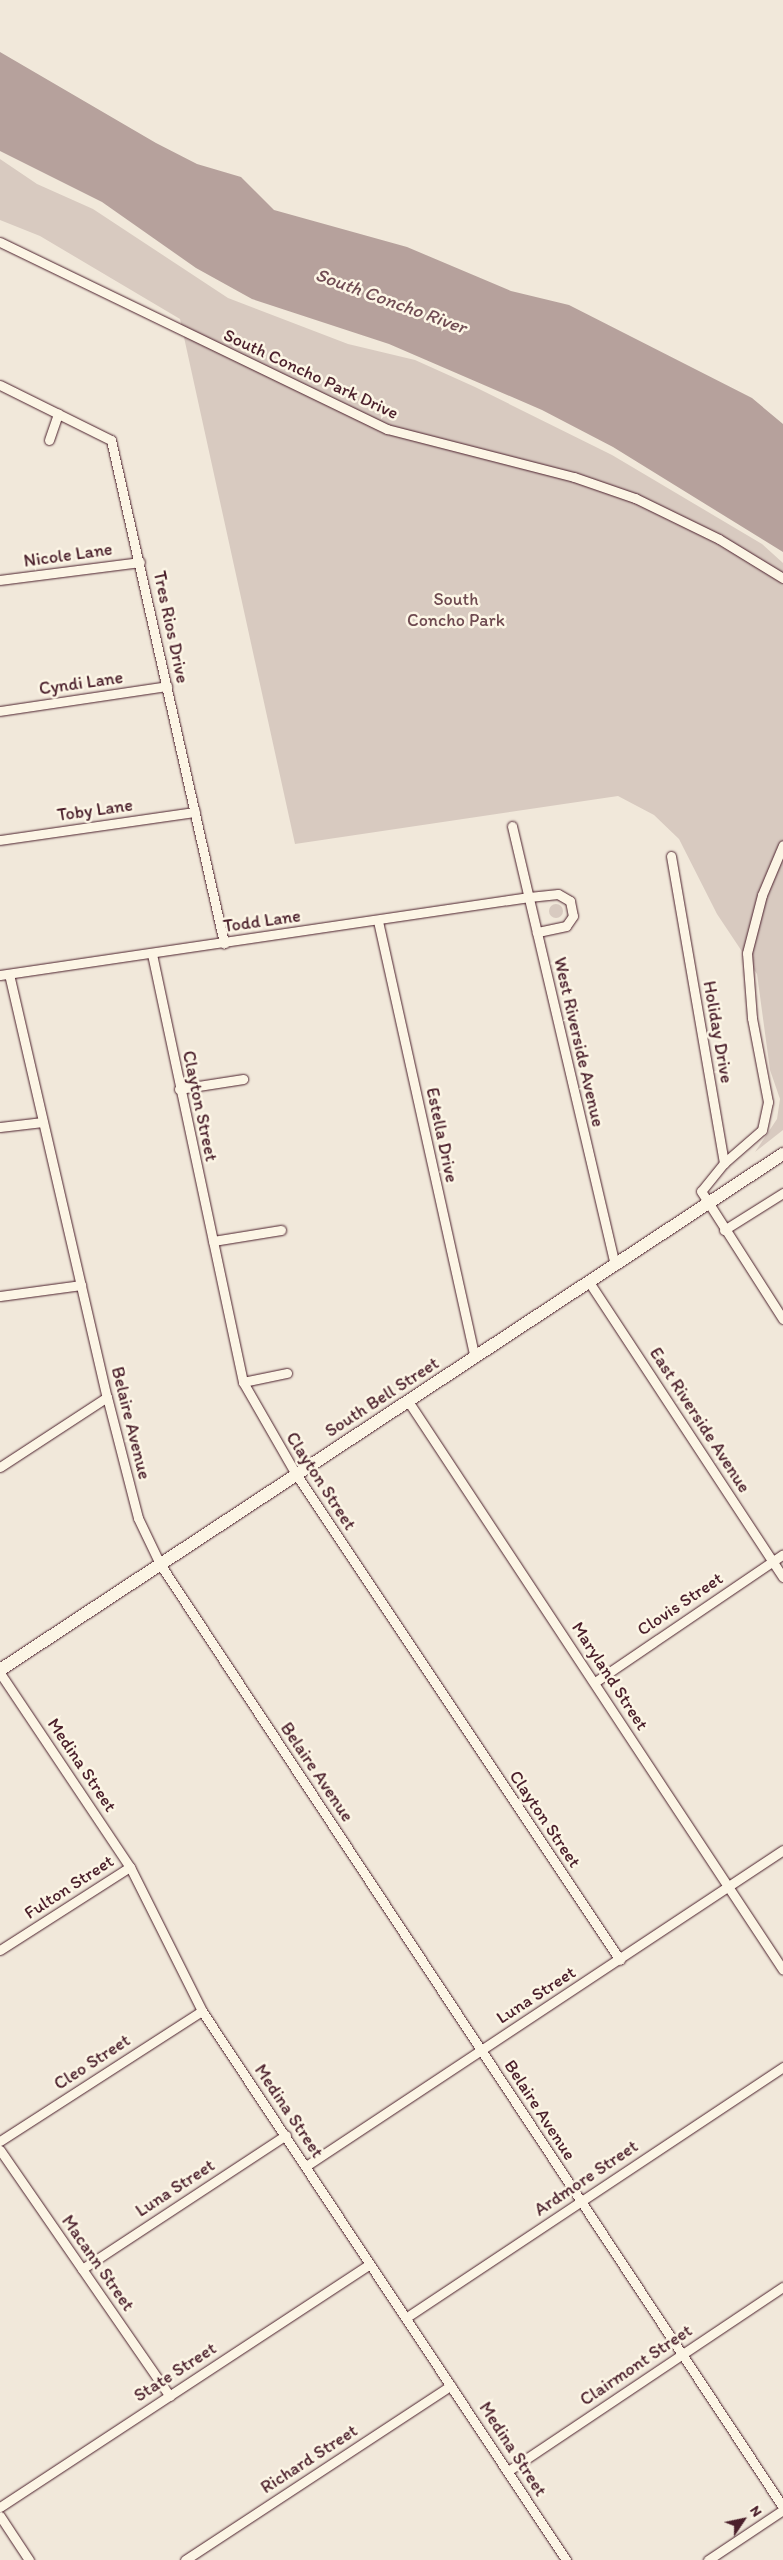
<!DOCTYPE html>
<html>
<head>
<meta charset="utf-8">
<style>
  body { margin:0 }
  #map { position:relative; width:783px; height:2560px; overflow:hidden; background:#f1e8da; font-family:Itim,sans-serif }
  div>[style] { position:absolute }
  .green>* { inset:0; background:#d8cac0 }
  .round { border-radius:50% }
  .water>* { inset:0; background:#b6a19c }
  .roads { filter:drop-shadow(0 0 1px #4a1f2b) drop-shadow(0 0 1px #4a1f2b) }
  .street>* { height:9px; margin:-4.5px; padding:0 4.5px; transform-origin:4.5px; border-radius:4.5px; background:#fcf5e5 }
  .secondary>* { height:12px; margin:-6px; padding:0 6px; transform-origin:6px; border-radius:6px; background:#fcf5e5 }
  span { translate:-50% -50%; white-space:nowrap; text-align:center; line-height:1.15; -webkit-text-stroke:5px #fcf5e5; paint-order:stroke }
  .street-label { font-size:18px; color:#4a1f2b }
  .park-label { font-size:18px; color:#6e4a50 }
  .water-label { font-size:19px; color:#704c53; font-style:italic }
  .north { position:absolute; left:718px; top:2495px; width:50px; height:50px; -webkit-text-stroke:4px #fcf5e5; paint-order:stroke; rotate:56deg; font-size:14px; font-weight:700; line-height:20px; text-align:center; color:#4a1f2b }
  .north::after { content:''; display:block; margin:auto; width:18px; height:22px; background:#4a1f2b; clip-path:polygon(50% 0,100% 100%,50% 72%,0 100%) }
</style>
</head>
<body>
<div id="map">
  <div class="green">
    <i style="clip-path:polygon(0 159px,37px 184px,93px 209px,228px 298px,348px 344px,415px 360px,475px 387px,612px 455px,762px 544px,783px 563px,783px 1130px,755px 1152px,777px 1119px,780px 1099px,770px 1070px,757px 974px,717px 914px,679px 839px,654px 815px,618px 796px,295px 844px,180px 319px,40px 236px,0 220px)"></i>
    <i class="round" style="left:549px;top:904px;width:14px;height:14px"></i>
  </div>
  <div class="water">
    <i style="clip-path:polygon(0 52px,156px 143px,197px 164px,241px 177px,274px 210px,407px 247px,511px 291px,569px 305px,752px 398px,783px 424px,783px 552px,613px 447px,542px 410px,389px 344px,252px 299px,196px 268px,102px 202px,0 151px)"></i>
  </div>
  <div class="roads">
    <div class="street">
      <i style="left:0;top:242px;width:430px;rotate:25.8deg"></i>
      <i style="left:387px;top:429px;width:193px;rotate:14.4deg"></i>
      <i style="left:574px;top:477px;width:65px;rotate:19deg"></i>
      <i style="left:635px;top:498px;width:93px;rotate:26deg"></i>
      <i style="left:719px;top:539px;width:75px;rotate:31.4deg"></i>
      <i style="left:0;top:385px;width:124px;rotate:26.4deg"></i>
      <i style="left:111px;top:440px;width:516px;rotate:77.34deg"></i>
      <i style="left:49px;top:440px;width:28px;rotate:-71deg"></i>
      <i style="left:0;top:580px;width:141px;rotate:-7.3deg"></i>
      <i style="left:0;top:711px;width:169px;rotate:-8.5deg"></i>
      <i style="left:512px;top:826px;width:451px;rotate:76.8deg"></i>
      <i style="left:0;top:840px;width:197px;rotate:-8.2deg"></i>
      <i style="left:671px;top:856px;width:312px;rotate:80.2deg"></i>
      <i style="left:724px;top:1163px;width:36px;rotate:129deg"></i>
      <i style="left:701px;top:1191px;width:152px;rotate:57.4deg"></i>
      <i style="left:378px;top:921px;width:447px;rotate:77.5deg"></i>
      <i style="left:152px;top:954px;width:438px;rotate:78deg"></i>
      <i style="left:243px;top:1382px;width:106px;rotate:60.1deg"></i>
      <i style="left:296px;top:1474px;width:584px;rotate:56.31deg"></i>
      <i style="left:9px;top:974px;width:434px;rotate:77deg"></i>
      <i style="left:107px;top:1397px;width:125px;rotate:75.6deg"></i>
      <i style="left:138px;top:1518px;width:51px;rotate:64.4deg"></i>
      <i style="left:160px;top:1564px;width:1130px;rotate:56.55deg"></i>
      <i style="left:0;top:975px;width:535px;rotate:-8.39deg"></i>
      <i style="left:529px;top:897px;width:29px;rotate:-6deg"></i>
      <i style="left:558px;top:894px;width:14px;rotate:30deg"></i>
      <i style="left:570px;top:901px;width:15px;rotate:79deg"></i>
      <i style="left:573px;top:916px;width:12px;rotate:125deg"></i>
      <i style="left:566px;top:926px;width:30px;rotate:168deg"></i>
      <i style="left:179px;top:1089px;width:65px;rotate:-8.9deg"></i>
      <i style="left:0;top:1127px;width:43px;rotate:-6.6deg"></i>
      <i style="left:724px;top:1163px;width:50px;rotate:-41deg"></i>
      <i style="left:762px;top:1130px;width:29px;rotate:-78deg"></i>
      <i style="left:768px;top:1102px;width:86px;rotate:-100.8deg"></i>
      <i style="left:752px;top:1018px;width:65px;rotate:-94.4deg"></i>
      <i style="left:747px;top:953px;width:60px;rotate:-75.5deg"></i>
      <i style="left:762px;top:895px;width:54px;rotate:-67.2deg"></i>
      <i style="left:724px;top:1230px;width:70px;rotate:-32.1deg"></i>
      <i style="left:213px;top:1241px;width:69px;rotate:-9.2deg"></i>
      <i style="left:589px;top:1282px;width:353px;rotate:56.7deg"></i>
      <i style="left:0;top:1296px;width:82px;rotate:-7.7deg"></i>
      <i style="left:243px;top:1382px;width:45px;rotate:-11.6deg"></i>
      <i style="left:408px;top:1401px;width:681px;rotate:56.61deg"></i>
      <i style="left:0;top:1467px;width:128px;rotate:-33.2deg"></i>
      <i style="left:0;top:1673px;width:234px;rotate:56.2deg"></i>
      <i style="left:130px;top:1867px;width:161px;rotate:63.4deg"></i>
      <i style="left:202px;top:2011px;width:659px;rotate:56.45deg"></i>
      <i style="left:595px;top:1682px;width:227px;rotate:-34.2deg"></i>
      <i style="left:0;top:1950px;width:154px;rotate:-32.6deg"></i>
      <i style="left:0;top:2141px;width:240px;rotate:-32.8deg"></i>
      <i style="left:0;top:2150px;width:299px;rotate:55.4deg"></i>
      <i style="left:306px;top:2166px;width:572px;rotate:-33.52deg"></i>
      <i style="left:82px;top:2269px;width:244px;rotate:-33.3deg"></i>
      <i style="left:407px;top:2317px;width:452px;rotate:-33.6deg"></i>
      <i style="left:508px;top:2471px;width:331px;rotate:-33.8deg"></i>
      <i style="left:0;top:2507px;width:441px;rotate:-33.3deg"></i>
      <i style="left:0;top:2516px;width:53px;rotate:56.6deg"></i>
      <i style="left:185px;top:2560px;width:318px;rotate:-33.3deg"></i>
      <i style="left:708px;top:2560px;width:90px;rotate:-33.7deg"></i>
    </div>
    <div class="secondary">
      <i style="left:0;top:1670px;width:938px;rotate:-33.39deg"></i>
    </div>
  </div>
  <div class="street-label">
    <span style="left:311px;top:374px;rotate:25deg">South Concho Park Drive</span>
    <span style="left:68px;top:555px;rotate:-8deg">Nicole Lane</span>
    <span style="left:171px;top:627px;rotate:78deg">Tres Rios Drive</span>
    <span style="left:81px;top:683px;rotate:-8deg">Cyndi Lane</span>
    <span style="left:95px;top:810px;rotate:-8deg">Toby Lane</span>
    <span style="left:262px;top:921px;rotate:-8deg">Todd Lane</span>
    <span style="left:718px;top:1032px;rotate:80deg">Holiday Drive</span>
    <span style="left:579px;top:1042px;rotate:77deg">West Riverside Avenue</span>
    <span style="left:200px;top:1106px;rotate:78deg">Clayton Street</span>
    <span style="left:442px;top:1135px;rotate:78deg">Estella Drive</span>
    <span style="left:382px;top:1397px;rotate:-33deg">South Bell Street</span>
    <span style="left:700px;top:1420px;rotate:57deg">East Riverside Avenue</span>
    <span style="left:131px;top:1423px;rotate:76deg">Belaire Avenue</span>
    <span style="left:321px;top:1481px;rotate:57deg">Clayton Street</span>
    <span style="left:680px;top:1604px;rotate:-34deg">Clovis Street</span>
    <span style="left:610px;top:1676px;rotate:57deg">Maryland Street</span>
    <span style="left:82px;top:1765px;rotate:56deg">Medina Street</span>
    <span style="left:317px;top:1772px;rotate:56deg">Belaire Avenue</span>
    <span style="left:545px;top:1819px;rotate:56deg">Clayton Street</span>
    <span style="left:69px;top:1887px;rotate:-33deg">Fulton Street</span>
    <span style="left:536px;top:1995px;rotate:-33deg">Luna Street</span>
    <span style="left:92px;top:2062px;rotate:-33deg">Cleo Street</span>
    <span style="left:540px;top:2110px;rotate:57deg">Belaire Avenue</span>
    <span style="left:289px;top:2111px;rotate:56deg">Medina Street</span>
    <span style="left:586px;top:2178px;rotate:-34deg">Ardmore Street</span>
    <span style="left:175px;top:2188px;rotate:-33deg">Luna Street</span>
    <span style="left:98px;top:2263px;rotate:55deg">Macann Street</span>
    <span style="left:636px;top:2365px;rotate:-34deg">Clairmont Street</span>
    <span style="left:175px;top:2372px;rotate:-33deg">State Street</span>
    <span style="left:513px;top:2449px;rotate:57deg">Medina Street</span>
    <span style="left:309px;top:2459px;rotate:-33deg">Richard Street</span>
  </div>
  <div class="park-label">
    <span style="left:456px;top:610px">South<br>Concho Park</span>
  </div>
  <div class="water-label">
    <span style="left:391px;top:301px;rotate:20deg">South Concho River</span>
  </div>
  <div class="north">N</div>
</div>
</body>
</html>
